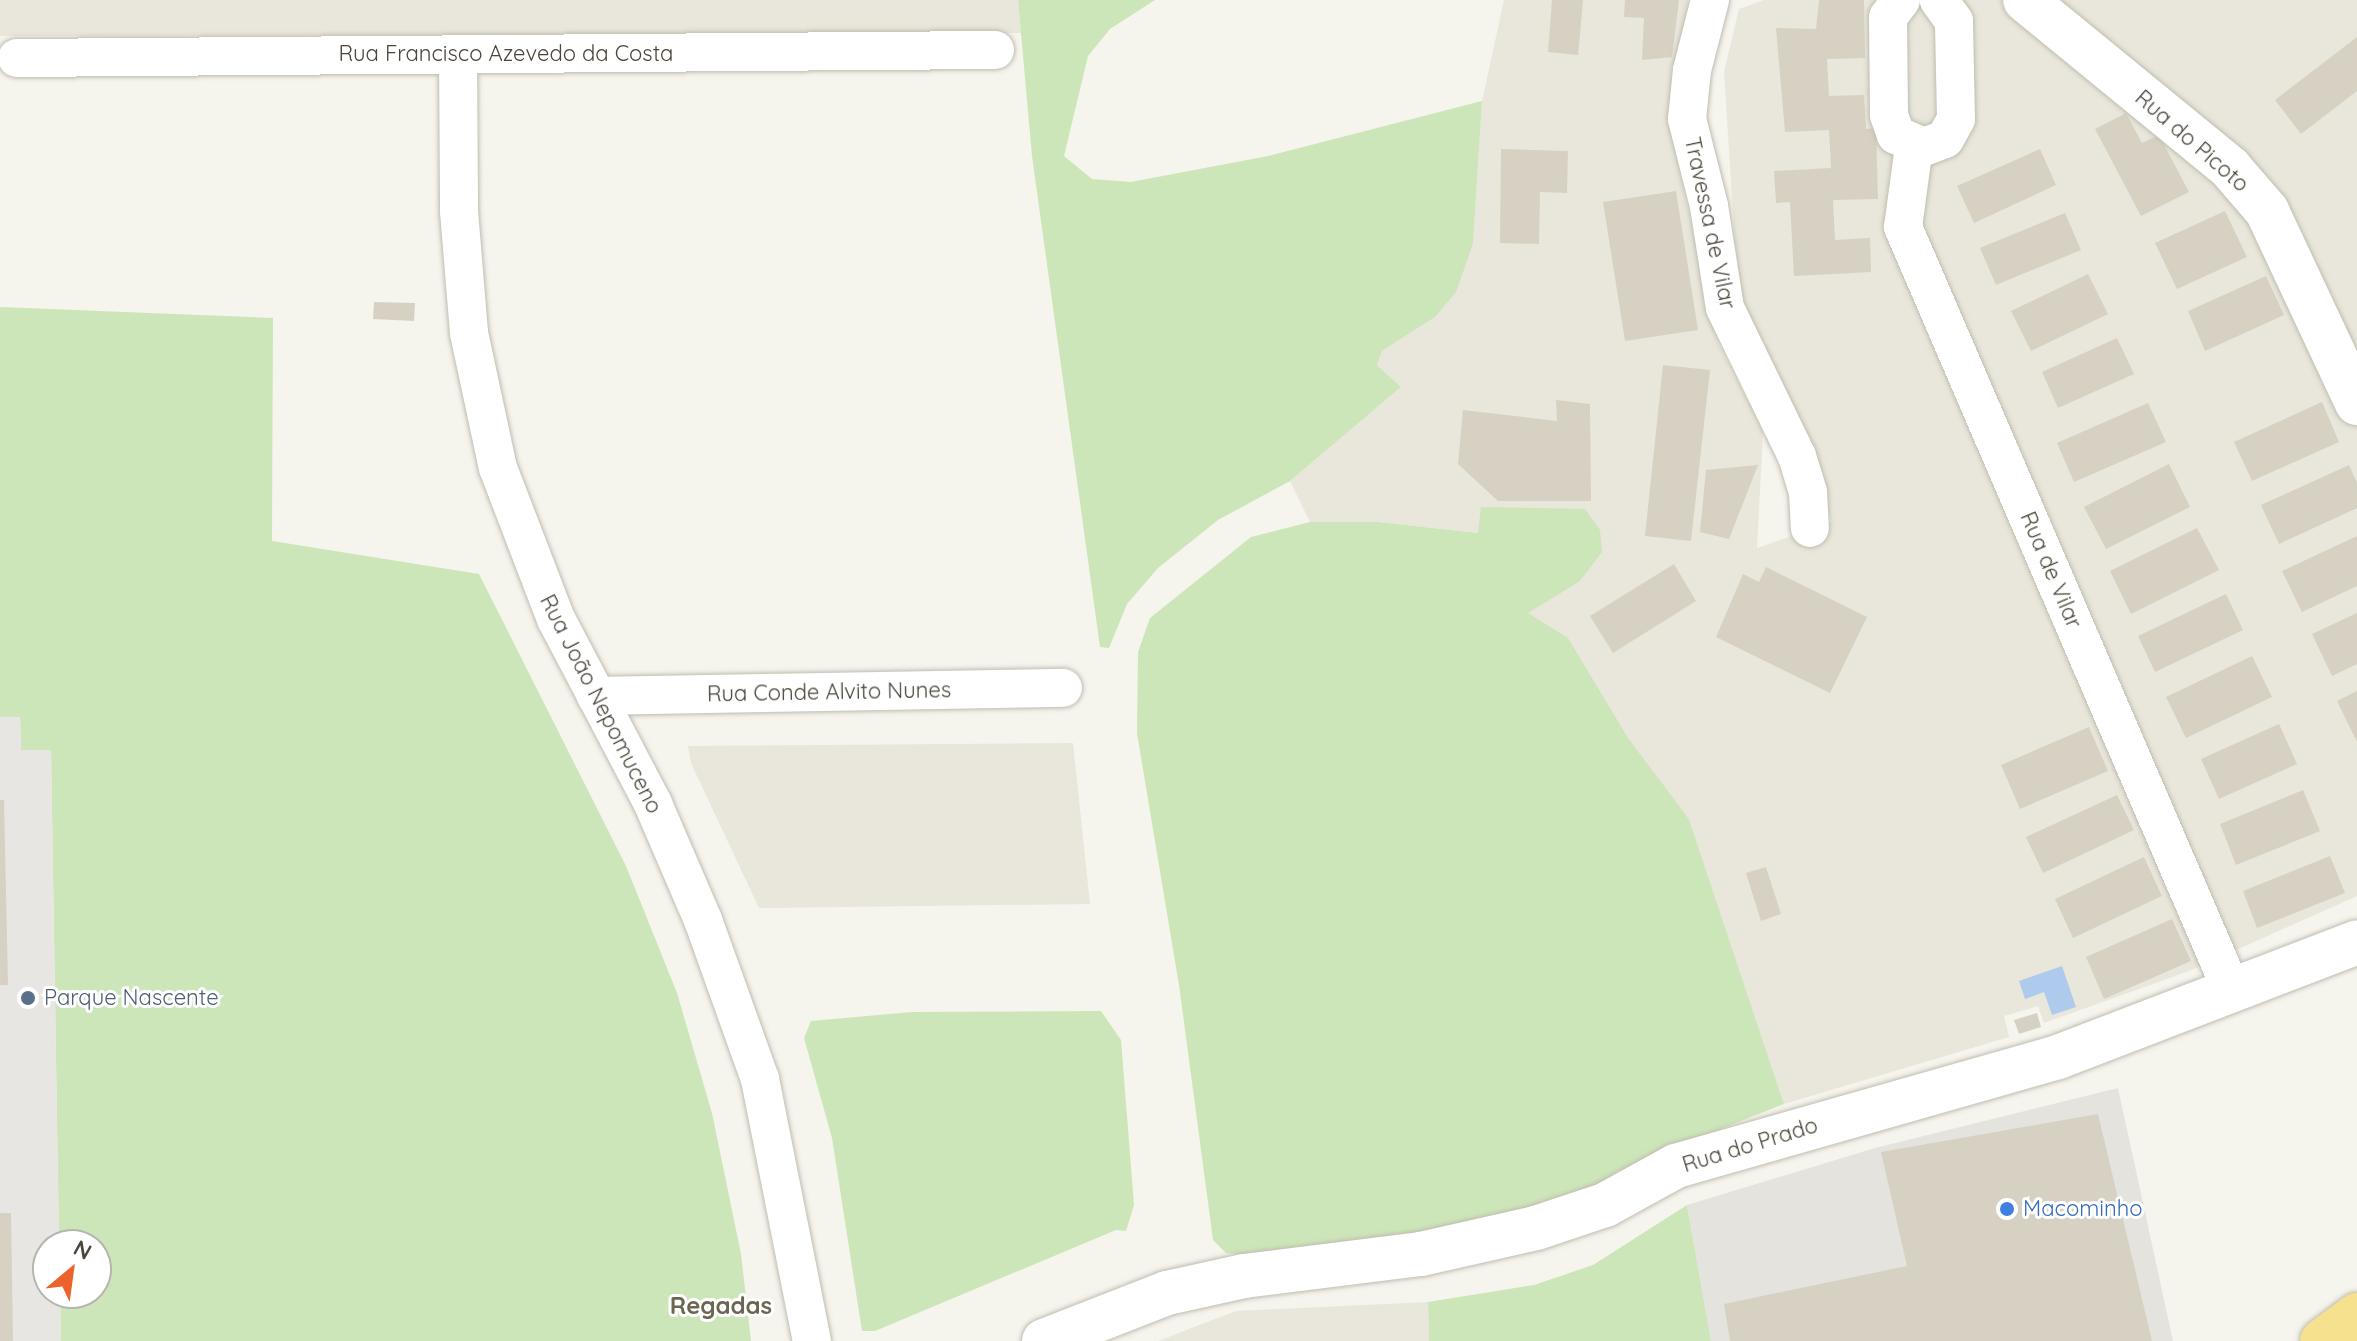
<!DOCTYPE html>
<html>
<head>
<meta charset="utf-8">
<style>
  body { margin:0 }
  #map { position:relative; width:2357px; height:1341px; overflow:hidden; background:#f5f4ed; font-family:Quicksand,sans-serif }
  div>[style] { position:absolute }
  .residential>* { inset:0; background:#e9e6db }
  .industrial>* { inset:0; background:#e5e3de }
  .green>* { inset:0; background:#cce6b9 }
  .parking>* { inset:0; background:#e8e6e3 }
  .water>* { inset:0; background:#aecbed }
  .building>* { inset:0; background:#d6d1c3 }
  .roads { filter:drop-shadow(0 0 2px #c0bdb0) drop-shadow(0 0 2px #c0bdb0) }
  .minor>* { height:38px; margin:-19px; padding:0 19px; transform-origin:19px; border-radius:19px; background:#fff }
  .tertiary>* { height:44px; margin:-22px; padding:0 22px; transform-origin:22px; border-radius:22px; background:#fff }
  .trunk>* { height:44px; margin:-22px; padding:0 22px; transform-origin:22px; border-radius:22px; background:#f6e28e }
  .dots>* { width:22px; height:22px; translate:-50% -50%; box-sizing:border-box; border:4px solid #fff; border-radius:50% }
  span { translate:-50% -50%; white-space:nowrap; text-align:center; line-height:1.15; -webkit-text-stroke:6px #fff; paint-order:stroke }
  .street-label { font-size:22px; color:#4a463a }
  .service-label { font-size:22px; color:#4e5e75 }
  .left { translate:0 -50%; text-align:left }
  .shop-label { font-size:22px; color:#366cbe }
  .neighbourhood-label { font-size:24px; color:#6c6552; font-weight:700 }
  .north { position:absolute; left:32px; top:1229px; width:80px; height:80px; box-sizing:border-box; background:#fff; border:2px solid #b7b5b0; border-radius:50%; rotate:29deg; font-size:22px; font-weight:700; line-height:32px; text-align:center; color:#4a463a }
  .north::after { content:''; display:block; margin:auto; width:28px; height:36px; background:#ec622d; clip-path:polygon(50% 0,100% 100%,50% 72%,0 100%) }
</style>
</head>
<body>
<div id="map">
  <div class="residential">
    <i style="clip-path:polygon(0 0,1018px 0,1021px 33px,0 36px)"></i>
    <i style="clip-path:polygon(1504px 0,1688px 0,1674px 80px,1678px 164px,1718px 343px,1763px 432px,1757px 548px,1832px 522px,1793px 410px,1739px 308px,1724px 72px,1739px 9px,1764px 0,2357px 0,2357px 896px,2189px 971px,2044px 1023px,2038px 1006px,2004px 1016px,2009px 1037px,1784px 1104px,1689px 819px,1528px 613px,1578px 510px,1479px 533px,1378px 522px,1310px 522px,1290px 481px,1401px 387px,1377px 365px,1382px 351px,1435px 317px,1473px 244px,1482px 101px)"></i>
    <i style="clip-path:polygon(1073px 743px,1090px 904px,759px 908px,691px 763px,688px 746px)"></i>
    <i style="clip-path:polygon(1428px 1302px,1429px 1341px,1158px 1341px,1236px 1311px)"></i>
  </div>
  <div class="industrial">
    <i style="clip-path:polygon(2118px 1088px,2173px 1341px,1711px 1341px,1687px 1205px,1875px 1148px)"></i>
  </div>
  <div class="green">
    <i style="clip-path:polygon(1018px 0,1155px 0,1110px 29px,1088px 56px,1064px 156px,1092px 179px,1131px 182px,1268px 156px,1482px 101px,1473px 244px,1456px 292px,1435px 317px,1382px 351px,1377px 365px,1401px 387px,1290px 481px,1218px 520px,1158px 568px,1127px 604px,1109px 648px,1100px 647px,1032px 156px)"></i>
    <i style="clip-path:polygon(0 307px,273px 318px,272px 541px,479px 574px,626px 866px,677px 993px,712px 1113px,741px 1254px,751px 1341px,61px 1341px,60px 1293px,96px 1293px,96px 1245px,59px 1245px,51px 750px,21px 751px,20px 717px,0 717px)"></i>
    <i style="clip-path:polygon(1481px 507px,1585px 509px,1600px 530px,1602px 552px,1580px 581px,1528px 613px,1568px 638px,1628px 738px,1689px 819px,1784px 1104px,1655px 1155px,1591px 1188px,1513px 1214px,1416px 1234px,1249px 1255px,1226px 1253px,1213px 1240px,1179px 985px,1137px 733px,1138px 652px,1150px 618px,1251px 537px,1310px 522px,1378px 522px,1478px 533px)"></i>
    <i style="clip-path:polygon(1101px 1011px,1121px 1040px,1134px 1205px,1126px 1231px,1116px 1230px,875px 1331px,862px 1331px,832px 1138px,804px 1038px,811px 1021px,912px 1012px)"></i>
    <i style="clip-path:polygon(1687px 1205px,1711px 1341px,1429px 1341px,1428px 1302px,1534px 1285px,1593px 1265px)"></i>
  </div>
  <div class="parking">
    <i style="clip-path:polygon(0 717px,20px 717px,21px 750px,51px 750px,59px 1245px,48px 1245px,48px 1293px,60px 1293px,61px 1341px,0 1341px)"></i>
  </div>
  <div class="water">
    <i style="clip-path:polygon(2062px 966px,2076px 1007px,2052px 1015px,2044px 992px,2025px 999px,2019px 981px)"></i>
  </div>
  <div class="building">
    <i style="clip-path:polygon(1552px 0,1583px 0,1578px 55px,1548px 52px)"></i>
    <i style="clip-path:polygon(1625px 0,1679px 0,1672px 57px,1642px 60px,1644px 18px,1624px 17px)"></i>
    <i style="clip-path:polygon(1819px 0,1864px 0,1865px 58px,1827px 59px,1829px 96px,1864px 95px,1866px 129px,1876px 128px,1878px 199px,1833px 200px,1835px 240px,1870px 238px,1871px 272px,1794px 276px,1790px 202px,1776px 203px,1774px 171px,1831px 168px,1829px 130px,1785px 132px,1776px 28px,1816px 29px)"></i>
    <i style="clip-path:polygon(2357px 37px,2357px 91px,2301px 134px,2275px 100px)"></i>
    <i style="clip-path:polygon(2126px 113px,2142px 143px,2159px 135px,2189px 192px,2141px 216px,2095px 129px)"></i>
    <i style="clip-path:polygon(1501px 149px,1568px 151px,1567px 193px,1540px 192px,1539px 244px,1500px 243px)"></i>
    <i style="clip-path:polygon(2040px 149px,2056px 185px,1974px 223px,1957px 186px)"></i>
    <i style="clip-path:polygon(1676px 191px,1698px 330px,1625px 341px,1603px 202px)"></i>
    <i style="clip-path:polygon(2225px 211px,2247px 257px,2177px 289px,2155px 243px)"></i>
    <i style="clip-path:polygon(2065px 213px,2081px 250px,1996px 285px,1980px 248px)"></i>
    <i style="clip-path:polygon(2088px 274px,2108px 314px,2031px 351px,2011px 311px)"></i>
    <i style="clip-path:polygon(2266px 276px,2284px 315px,2205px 351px,2188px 311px)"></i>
    <i style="clip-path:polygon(374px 302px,415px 303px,414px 321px,373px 319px)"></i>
    <i style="clip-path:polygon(2117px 338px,2134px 374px,2058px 408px,2042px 372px)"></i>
    <i style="clip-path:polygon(1663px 365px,1710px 370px,1691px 541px,1645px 536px)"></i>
    <i style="clip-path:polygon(1556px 400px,1590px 404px,1591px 501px,1498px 501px,1458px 464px,1463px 410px,1557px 421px)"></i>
    <i style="clip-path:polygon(2322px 402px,2339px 442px,2252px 481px,2234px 442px)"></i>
    <i style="clip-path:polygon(2148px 403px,2166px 442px,2074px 482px,2057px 443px)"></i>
    <i style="clip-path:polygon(2169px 464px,2190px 507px,2106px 549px,2084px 507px)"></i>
    <i style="clip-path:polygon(1758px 465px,1729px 539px,1700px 532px,1706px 470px)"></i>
    <i style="clip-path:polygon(2349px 465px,2357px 483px,2357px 508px,2279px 544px,2261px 505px)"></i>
    <i style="clip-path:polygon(2197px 528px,2219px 570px,2131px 614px,2110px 571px)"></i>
    <i style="clip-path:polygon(2357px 536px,2357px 586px,2302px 612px,2282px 571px)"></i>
    <i style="clip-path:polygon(1674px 564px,1696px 601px,1613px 653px,1590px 616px)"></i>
    <i style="clip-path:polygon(1766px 567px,1867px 617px,1830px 693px,1716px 637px,1743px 574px,1759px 582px)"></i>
    <i style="clip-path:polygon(2226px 594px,2243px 630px,2155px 672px,2138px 636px)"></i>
    <i style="clip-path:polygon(2357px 613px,2357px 664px,2332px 676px,2312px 634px)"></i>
    <i style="clip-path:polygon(2252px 656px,2272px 697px,2186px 738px,2166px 697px)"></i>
    <i style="clip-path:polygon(2357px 691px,2357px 742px,2337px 701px)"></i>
    <i style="clip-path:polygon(2279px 724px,2297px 764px,2219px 799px,2201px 759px)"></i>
    <i style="clip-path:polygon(2089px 727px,2108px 771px,2020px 809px,2001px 765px)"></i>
    <i style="clip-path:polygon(2303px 790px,2320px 831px,2236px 865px,2220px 824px)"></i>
    <i style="clip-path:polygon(2117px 795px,2134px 830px,2043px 873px,2026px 837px)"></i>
    <i style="clip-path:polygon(0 800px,4px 800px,8px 985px,0 985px)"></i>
    <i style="clip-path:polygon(2330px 856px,2345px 893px,2257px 928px,2243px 891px)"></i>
    <i style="clip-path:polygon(2144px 857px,2162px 896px,2073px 938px,2055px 899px)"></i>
    <i style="clip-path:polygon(1766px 867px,1781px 914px,1761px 921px,1746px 873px)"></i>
    <i style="clip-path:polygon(2172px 919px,2191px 961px,2104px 999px,2086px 957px)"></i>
    <i style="clip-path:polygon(2037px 1013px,2041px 1027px,2019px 1034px,2014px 1020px)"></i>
    <i style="clip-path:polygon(2098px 1114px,2152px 1341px,1730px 1341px,1724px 1304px,1907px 1266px,1881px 1152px)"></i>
    <i style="clip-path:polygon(0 1213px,11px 1213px,13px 1341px,0 1341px)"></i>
  </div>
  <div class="roads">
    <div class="minor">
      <i style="left:1710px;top:0;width:72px;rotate:104.4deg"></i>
      <i style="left:1692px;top:70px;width:49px;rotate:95.8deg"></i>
      <i style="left:1687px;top:119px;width:90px;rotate:75.8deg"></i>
      <i style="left:1709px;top:206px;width:103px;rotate:81.1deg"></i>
      <i style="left:1725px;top:308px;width:165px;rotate:64.1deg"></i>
      <i style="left:1797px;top:456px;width:38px;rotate:73deg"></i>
      <i style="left:1808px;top:492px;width:36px;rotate:87deg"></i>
      <i style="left:1901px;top:0;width:21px;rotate:127deg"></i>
      <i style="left:1888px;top:17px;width:98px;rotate:89.4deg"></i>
      <i style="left:1889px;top:115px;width:21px;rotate:71deg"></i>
      <i style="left:1896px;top:135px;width:30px;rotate:23deg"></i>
      <i style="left:1924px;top:147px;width:22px;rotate:-21deg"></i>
      <i style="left:1945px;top:139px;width:23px;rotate:-61deg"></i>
      <i style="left:1956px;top:119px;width:98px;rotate:-91.2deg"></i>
      <i style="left:1954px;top:21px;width:26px;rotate:-126deg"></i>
      <i style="left:458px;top:55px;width:156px;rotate:89.6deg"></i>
      <i style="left:459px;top:211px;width:122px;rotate:85.3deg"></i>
      <i style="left:469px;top:333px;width:138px;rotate:77.9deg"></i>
      <i style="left:498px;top:468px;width:162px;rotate:69deg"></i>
      <i style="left:556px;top:619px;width:209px;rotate:62.3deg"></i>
      <i style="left:653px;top:804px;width:126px;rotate:66.7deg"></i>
      <i style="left:703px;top:920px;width:169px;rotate:70.3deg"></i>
      <i style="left:760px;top:1079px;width:267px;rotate:78.8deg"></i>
      <i style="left:17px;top:58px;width:978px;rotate:-0.47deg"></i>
      <i style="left:1914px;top:146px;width:82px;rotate:97.7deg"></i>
      <i style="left:1903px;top:227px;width:830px;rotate:66.71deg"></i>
      <i style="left:596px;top:696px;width:467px;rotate:-1deg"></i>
    </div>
    <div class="tertiary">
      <i style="left:2025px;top:0;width:265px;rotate:39.3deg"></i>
      <i style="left:2230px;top:168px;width:57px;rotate:49.3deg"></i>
      <i style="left:2267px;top:211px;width:212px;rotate:64.9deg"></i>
      <i style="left:1044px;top:1341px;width:132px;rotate:-21.3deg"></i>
      <i style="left:1167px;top:1293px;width:79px;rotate:-12.4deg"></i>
      <i style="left:1244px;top:1276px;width:178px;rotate:-7.1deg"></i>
      <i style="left:1421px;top:1254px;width:118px;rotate:-12.7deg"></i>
      <i style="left:1536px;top:1228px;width:73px;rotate:-18.4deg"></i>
      <i style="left:1605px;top:1205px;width:81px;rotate:-28.8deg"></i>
      <i style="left:1676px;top:1166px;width:397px;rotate:-15.9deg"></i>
      <i style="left:2058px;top:1057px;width:320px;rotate:-21deg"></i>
    </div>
    <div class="trunk">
      <i style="left:2322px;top:1341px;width:44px;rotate:-36.6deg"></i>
    </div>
  </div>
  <div class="dots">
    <i style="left:28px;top:998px;background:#5c6f8a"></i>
    <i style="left:2007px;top:1209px;background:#3f7fe0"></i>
  </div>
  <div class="street-label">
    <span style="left:506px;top:54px">Rua Francisco Azevedo da Costa</span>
    <span style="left:2192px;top:141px;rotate:41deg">Rua do Picoto</span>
    <span style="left:1710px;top:223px;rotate:78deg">Travessa de Vilar</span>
    <span style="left:2051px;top:570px;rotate:67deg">Rua de Vilar</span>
    <span style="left:829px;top:692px;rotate:-1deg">Rua Conde Alvito Nunes</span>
    <span style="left:601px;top:704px;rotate:63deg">Rua João Nepomuceno</span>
    <span style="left:1750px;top:1145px;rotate:-17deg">Rua do Prado</span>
  </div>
  <div class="service-label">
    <span class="left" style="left:44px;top:998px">Parque Nascente</span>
  </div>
  <div class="shop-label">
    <span class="left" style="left:2023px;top:1209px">Macominho</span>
  </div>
  <div class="neighbourhood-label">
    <span style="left:721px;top:1306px">Regadas</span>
  </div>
  <div class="north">N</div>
</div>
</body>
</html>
